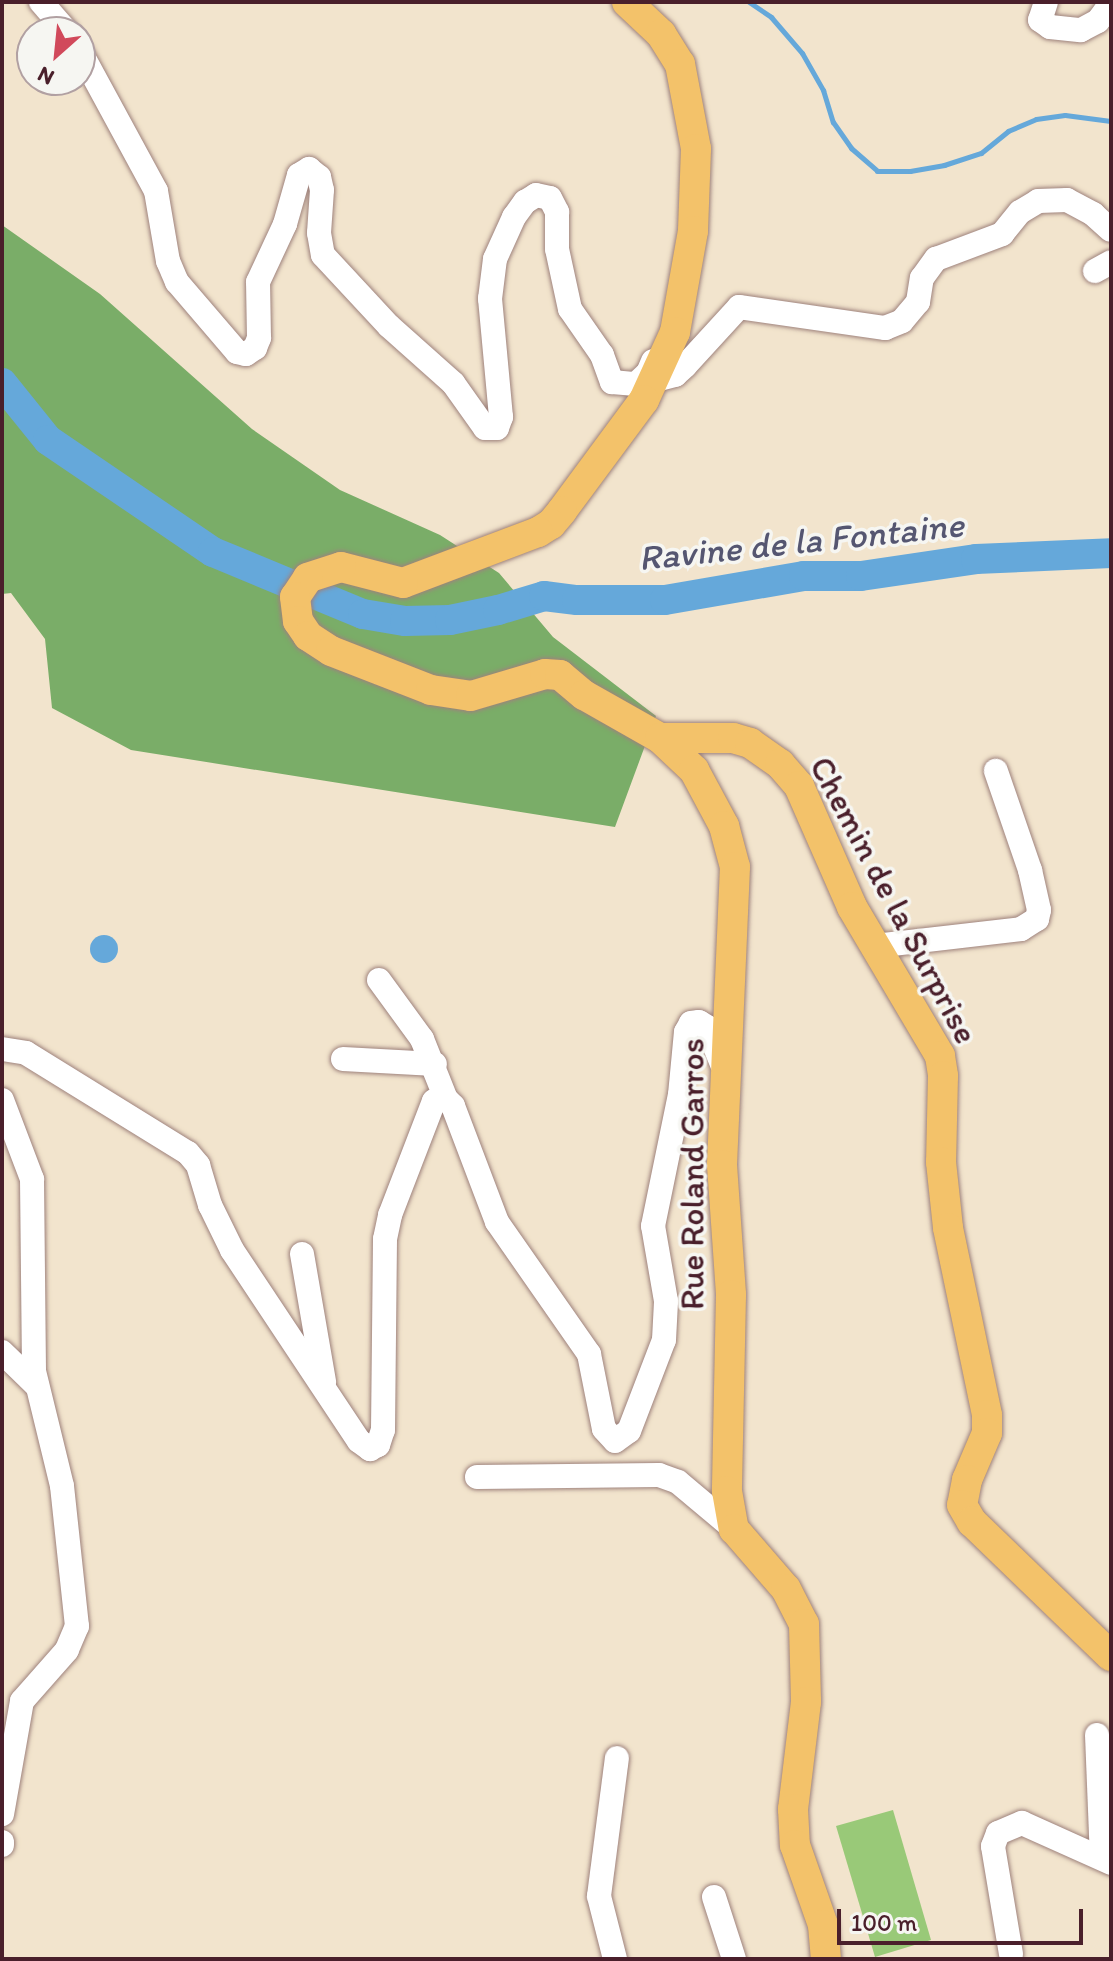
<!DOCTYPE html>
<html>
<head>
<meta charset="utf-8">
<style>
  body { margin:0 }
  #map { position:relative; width:1113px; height:1961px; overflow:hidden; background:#f2e4cd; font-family:Itim,sans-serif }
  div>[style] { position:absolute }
  .green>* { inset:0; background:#99c978 }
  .forest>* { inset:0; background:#7aad68 }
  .water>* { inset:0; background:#65a8da }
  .round { border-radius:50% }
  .stream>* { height:5px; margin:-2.5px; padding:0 2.5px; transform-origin:2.5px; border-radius:2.5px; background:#65a8da }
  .river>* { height:30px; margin:-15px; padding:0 15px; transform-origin:15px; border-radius:15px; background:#65a8da }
  .roads { filter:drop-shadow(0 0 2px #9e827c) drop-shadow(0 0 2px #9e827c) }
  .minor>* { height:24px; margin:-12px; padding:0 12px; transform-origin:12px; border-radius:12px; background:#fff }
  .major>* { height:30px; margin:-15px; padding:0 15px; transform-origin:15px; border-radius:15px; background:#f3c26a }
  span { translate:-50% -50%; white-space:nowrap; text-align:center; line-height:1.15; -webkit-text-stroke:7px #f6f6f2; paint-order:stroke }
  .street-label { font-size:34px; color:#4a1f2b }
  .water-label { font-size:36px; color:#555671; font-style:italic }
  .frame { position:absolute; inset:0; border:4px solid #4a1f2b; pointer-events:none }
  .north { position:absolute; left:16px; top:16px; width:80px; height:80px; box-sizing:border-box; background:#f6f6f2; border:2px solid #b1a0a2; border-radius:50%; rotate:207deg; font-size:22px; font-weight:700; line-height:32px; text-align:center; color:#4a1f2b }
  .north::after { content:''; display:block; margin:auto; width:28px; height:36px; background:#d1495b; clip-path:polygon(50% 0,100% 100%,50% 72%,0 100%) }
  .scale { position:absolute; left:837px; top:1909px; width:246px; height:36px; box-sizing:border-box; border:4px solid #4a1f2b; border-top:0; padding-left:10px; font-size:24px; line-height:28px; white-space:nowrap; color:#4a1f2b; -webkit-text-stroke:6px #f6f6f2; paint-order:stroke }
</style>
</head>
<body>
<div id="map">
  <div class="green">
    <i style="clip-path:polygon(893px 1810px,931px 1940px,875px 1957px,836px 1826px)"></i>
  </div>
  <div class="forest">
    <i style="clip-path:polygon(2px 225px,100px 294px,252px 429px,340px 490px,440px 535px,499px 573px,553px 637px,656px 716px,615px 827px,131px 750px,52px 708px,45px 639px,11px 593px,2px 594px)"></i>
  </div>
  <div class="water">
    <i class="round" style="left:90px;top:935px;width:28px;height:28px"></i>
  </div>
  <div class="stream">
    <i style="left:749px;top:2px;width:27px;rotate:34deg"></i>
    <i style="left:771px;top:17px;width:48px;rotate:49.3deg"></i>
    <i style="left:802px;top:53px;width:43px;rotate:60.4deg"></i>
    <i style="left:823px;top:90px;width:34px;rotate:73deg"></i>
    <i style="left:833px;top:122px;width:32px;rotate:55deg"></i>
    <i style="left:851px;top:148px;width:35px;rotate:41deg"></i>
    <i style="left:877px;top:171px;width:33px"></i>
    <i style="left:910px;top:171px;width:35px;rotate:-10deg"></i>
    <i style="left:944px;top:165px;width:39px;rotate:-18deg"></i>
    <i style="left:981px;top:153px;width:35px;rotate:-39deg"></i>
    <i style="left:1008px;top:131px;width:30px;rotate:-23deg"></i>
    <i style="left:1036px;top:119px;width:29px;rotate:-8deg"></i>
    <i style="left:1065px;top:115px;width:46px;rotate:7.4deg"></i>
  </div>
  <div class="river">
    <i style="left:2px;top:383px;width:73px;rotate:51.1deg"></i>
    <i style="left:48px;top:440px;width:199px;rotate:34.2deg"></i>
    <i style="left:213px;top:552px;width:162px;rotate:22.5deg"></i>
    <i style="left:363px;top:614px;width:43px;rotate:9.5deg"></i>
    <i style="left:405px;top:621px;width:45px;rotate:-1.3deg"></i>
    <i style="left:450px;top:620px;width:49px;rotate:-11.8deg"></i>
    <i style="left:498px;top:610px;width:48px;rotate:-16.9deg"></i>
    <i style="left:544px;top:596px;width:33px;rotate:7deg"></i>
    <i style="left:577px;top:600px;width:88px"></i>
    <i style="left:665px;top:600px;width:141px;rotate:-9.8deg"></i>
    <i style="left:804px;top:576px;width:57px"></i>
    <i style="left:861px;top:576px;width:116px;rotate:-8.4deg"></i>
    <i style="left:976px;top:559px;width:135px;rotate:-2.5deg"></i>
  </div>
  <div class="roads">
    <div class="minor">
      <i style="left:41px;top:2px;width:40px;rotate:49deg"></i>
      <i style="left:1046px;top:2px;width:19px;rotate:108deg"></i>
      <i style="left:1040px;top:20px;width:12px;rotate:35deg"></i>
      <i style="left:1050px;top:27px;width:31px;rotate:6deg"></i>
      <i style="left:1081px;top:30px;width:19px;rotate:-28deg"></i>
      <i style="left:1098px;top:21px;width:22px;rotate:-54deg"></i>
      <i style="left:80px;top:51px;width:159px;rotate:61.5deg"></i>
      <i style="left:156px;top:191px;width:71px;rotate:80.3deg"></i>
      <i style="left:168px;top:261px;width:23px;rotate:67deg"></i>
      <i style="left:177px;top:282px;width:92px;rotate:49.4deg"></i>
      <i style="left:237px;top:352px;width:9px;rotate:13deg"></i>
      <i style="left:246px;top:354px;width:11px;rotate:-34deg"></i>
      <i style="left:255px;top:348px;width:11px;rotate:-68deg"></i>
      <i style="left:259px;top:338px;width:56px;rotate:-91deg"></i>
      <i style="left:258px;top:282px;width:64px;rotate:-65deg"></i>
      <i style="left:285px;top:224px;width:51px;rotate:-74.1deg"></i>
      <i style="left:299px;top:175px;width:12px;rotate:-31deg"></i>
      <i style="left:309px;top:169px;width:13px;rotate:39deg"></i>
      <i style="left:319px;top:177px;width:13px;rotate:77deg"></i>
      <i style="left:322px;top:190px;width:43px;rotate:94deg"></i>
      <i style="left:319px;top:233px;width:22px;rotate:80deg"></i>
      <i style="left:323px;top:255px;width:97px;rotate:47.1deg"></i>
      <i style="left:389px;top:326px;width:86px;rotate:41.7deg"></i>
      <i style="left:453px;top:383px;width:55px;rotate:54.6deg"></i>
      <i style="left:485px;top:428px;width:12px"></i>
      <i style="left:497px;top:428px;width:12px;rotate:-70deg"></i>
      <i style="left:501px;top:417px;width:119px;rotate:-95.3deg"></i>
      <i style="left:490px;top:299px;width:40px;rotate:-82.9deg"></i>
      <i style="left:495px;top:259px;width:46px;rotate:-65.7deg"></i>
      <i style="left:514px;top:217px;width:19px;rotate:-54deg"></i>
      <i style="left:525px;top:202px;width:13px;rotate:-32deg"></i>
      <i style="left:536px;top:195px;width:14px;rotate:12deg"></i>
      <i style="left:550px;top:198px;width:16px;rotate:63deg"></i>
      <i style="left:557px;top:212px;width:37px;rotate:90deg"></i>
      <i style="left:557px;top:249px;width:61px;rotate:77.8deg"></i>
      <i style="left:570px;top:309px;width:56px;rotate:55.2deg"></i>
      <i style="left:602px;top:355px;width:29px;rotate:70deg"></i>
      <i style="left:612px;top:382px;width:24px;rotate:5deg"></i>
      <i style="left:636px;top:384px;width:16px;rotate:-43deg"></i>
      <i style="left:648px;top:373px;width:13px;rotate:-67deg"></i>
      <i style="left:1095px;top:271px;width:18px;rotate:-29deg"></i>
      <i style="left:655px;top:380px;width:21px;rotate:-14deg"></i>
      <i style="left:675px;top:375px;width:13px;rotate:-42deg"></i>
      <i style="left:685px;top:366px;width:80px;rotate:-47.5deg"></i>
      <i style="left:739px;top:307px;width:148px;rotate:8.2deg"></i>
      <i style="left:885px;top:328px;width:18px;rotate:-22deg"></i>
      <i style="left:902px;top:321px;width:25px;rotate:-50deg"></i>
      <i style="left:918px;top:302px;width:24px;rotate:-81deg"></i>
      <i style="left:922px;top:278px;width:24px;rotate:-54deg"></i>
      <i style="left:936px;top:259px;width:71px;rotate:-20.7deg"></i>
      <i style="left:1002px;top:234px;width:28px;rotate:-51deg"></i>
      <i style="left:1020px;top:212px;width:21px;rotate:-31deg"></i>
      <i style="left:1038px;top:201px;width:29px;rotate:-2deg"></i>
      <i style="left:1067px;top:200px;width:30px;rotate:28deg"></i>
      <i style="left:1093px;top:214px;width:24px;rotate:42deg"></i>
      <i style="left:875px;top:946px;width:147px;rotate:-6.6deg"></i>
      <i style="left:1021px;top:929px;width:19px;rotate:-32deg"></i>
      <i style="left:1037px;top:919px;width:9px;rotate:-77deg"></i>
      <i style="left:1039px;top:910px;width:41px;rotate:-102.7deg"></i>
      <i style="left:1030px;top:870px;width:105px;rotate:-109deg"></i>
      <i style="left:379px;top:980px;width:73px;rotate:53.9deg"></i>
      <i style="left:422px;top:1039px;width:65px;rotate:68.2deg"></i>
      <i style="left:2px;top:1049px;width:24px;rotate:9deg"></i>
      <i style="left:26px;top:1053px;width:190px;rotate:31.7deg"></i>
      <i style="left:188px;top:1153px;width:16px;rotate:50deg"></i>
      <i style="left:198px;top:1165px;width:42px;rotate:73.3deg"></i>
      <i style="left:210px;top:1205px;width:50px;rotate:63.9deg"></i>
      <i style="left:232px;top:1250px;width:229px;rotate:56.4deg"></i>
      <i style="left:359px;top:1441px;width:14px;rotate:36deg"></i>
      <i style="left:370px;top:1449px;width:9px;rotate:-27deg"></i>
      <i style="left:378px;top:1445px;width:16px;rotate:-72deg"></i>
      <i style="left:383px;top:1430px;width:191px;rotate:-89.4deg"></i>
      <i style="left:385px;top:1239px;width:25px;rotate:-78deg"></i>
      <i style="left:390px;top:1215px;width:122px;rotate:-68.9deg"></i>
      <i style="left:434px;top:1101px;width:12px;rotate:-9deg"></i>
      <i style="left:446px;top:1099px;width:10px;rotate:45deg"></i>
      <i style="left:453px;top:1106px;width:124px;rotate:69.2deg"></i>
      <i style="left:497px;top:1222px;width:161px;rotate:55.1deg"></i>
      <i style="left:589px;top:1354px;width:76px;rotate:78.7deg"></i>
      <i style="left:604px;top:1429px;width:16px;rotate:47deg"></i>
      <i style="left:615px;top:1441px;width:17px;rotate:-36deg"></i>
      <i style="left:629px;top:1431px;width:97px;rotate:-69deg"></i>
      <i style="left:664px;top:1340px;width:39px;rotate:-87deg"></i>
      <i style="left:666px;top:1301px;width:76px;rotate:-99.8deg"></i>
      <i style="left:653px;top:1226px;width:134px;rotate:-78.4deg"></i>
      <i style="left:680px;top:1095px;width:63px;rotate:-84.6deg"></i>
      <i style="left:686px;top:1032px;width:10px;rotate:-61deg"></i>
      <i style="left:691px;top:1023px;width:8px;rotate:-7deg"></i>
      <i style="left:699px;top:1022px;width:9px;rotate:32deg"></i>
      <i style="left:707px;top:1027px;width:45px;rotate:68deg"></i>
      <i style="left:343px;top:1059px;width:92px;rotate:3.1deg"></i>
      <i style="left:2px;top:1100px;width:85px;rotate:69.2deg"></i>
      <i style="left:32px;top:1179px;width:192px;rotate:89.4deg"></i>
      <i style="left:34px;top:1371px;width:118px;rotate:76.3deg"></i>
      <i style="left:62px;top:1486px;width:141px;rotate:83.9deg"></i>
      <i style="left:77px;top:1626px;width:26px;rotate:113deg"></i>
      <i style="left:67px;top:1650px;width:68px;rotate:131.4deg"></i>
      <i style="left:22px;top:1701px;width:115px;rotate:100deg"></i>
      <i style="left:302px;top:1254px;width:130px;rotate:80.2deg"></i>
      <i style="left:2px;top:1352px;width:49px;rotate:44.2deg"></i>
      <i style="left:477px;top:1477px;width:182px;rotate:-0.6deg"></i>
      <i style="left:659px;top:1475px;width:20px;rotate:20deg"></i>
      <i style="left:678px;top:1482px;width:73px;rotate:40deg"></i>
      <i style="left:1097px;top:1735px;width:122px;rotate:87.7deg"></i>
      <i style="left:2px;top:1842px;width:3px;rotate:90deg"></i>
      <i style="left:714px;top:1897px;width:65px;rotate:72.1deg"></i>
      <i style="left:1011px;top:1954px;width:109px;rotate:-99.5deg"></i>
      <i style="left:993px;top:1846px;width:14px;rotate:-69deg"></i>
      <i style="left:998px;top:1833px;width:26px;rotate:-23deg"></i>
      <i style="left:1022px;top:1823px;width:98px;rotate:24.2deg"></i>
      <i style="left:615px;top:1959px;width:65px;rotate:-104.3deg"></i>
      <i style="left:599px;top:1896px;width:139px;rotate:-82.6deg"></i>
    </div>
    <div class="major">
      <i style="left:627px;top:2px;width:47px;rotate:43.3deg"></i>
      <i style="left:661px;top:34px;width:36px;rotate:58deg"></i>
      <i style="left:680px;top:64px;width:86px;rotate:79.3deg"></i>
      <i style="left:696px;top:149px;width:82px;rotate:92.1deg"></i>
      <i style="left:693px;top:231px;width:103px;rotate:100.1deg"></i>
      <i style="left:675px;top:332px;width:75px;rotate:114.5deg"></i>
      <i style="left:644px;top:400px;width:138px;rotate:126.5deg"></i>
      <i style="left:562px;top:511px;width:17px;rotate:130deg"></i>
      <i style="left:551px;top:524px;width:15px;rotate:148deg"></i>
      <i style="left:538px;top:532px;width:144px;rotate:159.3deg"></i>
      <i style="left:403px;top:583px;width:64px;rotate:-165.5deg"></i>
      <i style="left:341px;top:567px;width:35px;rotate:162deg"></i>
      <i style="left:308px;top:578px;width:23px;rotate:124deg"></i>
      <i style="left:295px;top:597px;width:24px;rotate:83deg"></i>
      <i style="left:298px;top:621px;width:18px;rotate:56deg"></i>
      <i style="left:308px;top:636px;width:27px;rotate:33deg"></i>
      <i style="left:331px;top:651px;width:107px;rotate:21.3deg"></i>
      <i style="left:431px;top:690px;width:40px;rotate:8.5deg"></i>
      <i style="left:471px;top:696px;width:77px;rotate:-16.6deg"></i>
      <i style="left:545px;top:674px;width:15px;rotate:4deg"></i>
      <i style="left:560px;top:675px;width:31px;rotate:40deg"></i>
      <i style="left:584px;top:695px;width:87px;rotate:29.5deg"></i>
      <i style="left:660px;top:738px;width:47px;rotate:43.3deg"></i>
      <i style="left:694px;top:770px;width:64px;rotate:61.8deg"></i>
      <i style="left:724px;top:826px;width:42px;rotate:75deg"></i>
      <i style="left:735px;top:867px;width:298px;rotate:92.5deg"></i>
      <i style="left:722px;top:1165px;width:130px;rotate:86deg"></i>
      <i style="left:731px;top:1295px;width:196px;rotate:91.2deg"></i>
      <i style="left:727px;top:1491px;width:39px;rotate:80deg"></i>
      <i style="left:734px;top:1529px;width:79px;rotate:49.1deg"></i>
      <i style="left:786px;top:1589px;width:39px;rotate:63deg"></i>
      <i style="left:804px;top:1624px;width:78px;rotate:88.5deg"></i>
      <i style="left:806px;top:1702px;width:108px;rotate:96.9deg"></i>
      <i style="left:793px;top:1809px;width:36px;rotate:87deg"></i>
      <i style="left:795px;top:1845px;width:85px;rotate:70.7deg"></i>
      <i style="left:823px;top:1925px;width:34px;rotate:85deg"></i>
      <i style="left:660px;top:738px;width:73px"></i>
      <i style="left:733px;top:738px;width:18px;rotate:16deg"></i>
      <i style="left:750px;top:743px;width:37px;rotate:35deg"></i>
      <i style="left:780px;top:764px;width:29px;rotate:49deg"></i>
      <i style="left:799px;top:786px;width:132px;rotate:66.3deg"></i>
      <i style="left:852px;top:907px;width:173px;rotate:59.4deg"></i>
      <i style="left:940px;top:1056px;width:20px;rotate:81deg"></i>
      <i style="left:943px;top:1076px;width:86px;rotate:91.3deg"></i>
      <i style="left:941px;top:1162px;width:66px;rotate:83.9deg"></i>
      <i style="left:948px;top:1228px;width:191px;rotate:78.2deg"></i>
      <i style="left:987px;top:1415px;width:18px;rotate:90deg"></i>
      <i style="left:987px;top:1433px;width:51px;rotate:113.1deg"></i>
      <i style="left:967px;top:1480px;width:25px;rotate:101deg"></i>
      <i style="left:962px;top:1505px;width:20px;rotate:60deg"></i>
      <i style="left:972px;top:1522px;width:193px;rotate:44deg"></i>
    </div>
  </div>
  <div class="street-label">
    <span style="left:894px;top:900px;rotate:62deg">Chemin de la Surprise</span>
    <span style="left:692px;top:1174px;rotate:-90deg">Rue Roland Garros</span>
  </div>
  <div class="water-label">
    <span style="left:801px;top:541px;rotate:-6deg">Ravine de la Fontaine</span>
  </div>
  <div class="frame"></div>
  <div class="north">N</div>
  <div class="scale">100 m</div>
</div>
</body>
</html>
